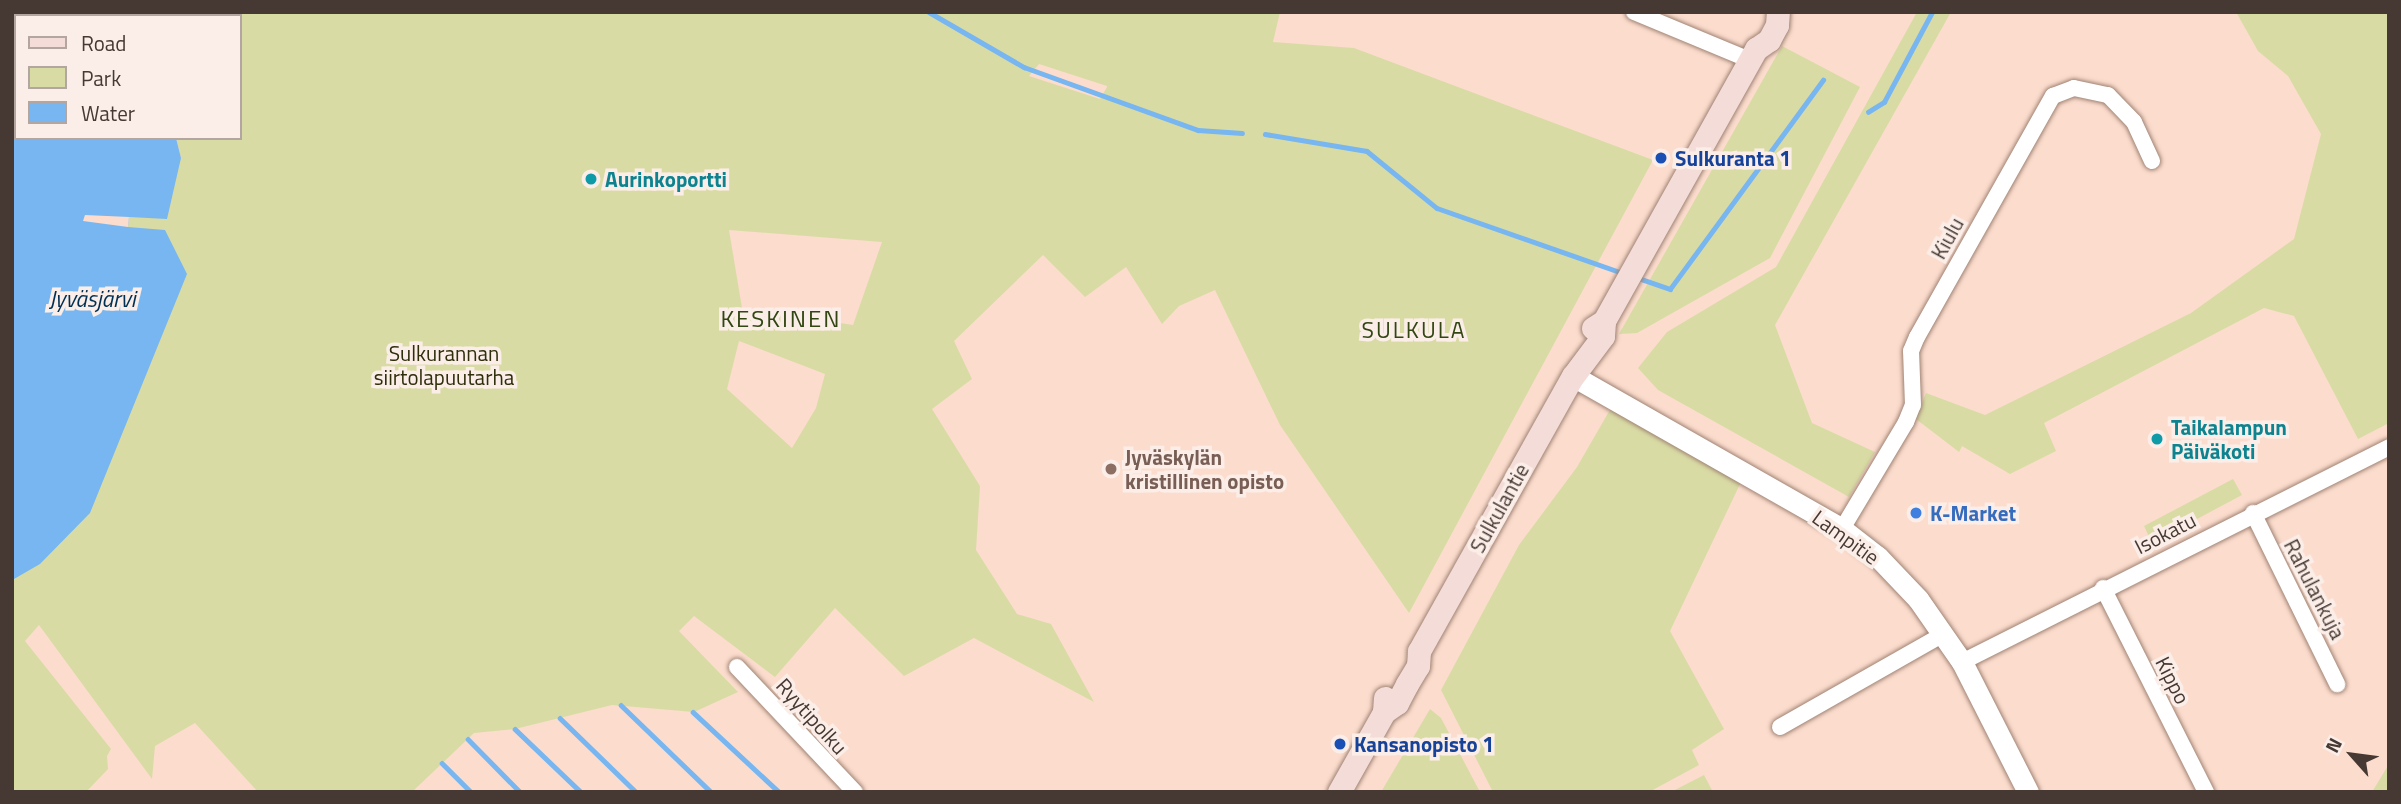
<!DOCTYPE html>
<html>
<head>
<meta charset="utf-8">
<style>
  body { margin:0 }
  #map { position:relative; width:2401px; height:804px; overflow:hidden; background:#fcdccd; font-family:"Titillium Web",sans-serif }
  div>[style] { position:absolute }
  .green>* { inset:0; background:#d9dba5 }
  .water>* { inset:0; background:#77b6f0 }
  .pier>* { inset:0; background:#fcdccd }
  .stream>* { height:4.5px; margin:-2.25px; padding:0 2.25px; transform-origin:2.25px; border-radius:2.25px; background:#77b6f0 }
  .roads { filter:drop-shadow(0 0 2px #9f8374) drop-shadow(0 0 2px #9f8374) }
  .minor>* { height:16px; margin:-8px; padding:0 8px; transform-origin:8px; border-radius:8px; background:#fff }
  .tertiary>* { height:21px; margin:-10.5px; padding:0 10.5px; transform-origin:10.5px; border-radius:10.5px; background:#fff }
  .secondary>* { height:23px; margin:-11.5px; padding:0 11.5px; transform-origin:11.5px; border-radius:11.5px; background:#f4ddd8 }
  .dots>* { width:19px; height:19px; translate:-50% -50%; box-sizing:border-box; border:4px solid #fbeee8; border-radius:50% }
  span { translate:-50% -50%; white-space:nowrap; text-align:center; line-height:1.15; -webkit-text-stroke:7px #fbeee8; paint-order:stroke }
  .transit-label { font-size:21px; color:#164399; font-weight:700 }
  .left { translate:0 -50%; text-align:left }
  .culture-label { font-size:21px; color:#0d838f; font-weight:700 }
  .street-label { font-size:21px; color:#463933 }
  .park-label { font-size:21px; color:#2e2e0a }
  .education-label { font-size:21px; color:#785e54; font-weight:700 }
  .shop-label { font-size:21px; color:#366cbe; font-weight:700 }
  .water-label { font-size:23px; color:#003055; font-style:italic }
  .neighbourhood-label { font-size:23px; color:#324612; letter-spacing:2px }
  .quarter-label { font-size:24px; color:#324612; letter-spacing:2px }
  .frame { position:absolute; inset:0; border:14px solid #463933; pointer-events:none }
  .legend { position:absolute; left:14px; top:14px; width:228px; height:126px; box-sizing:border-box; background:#fbeee8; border:2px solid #b3a6a0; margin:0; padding:9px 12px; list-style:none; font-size:21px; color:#463933 }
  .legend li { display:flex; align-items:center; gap:14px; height:35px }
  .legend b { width:35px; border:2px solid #b3a6a0 }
  .north { position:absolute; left:2317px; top:720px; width:70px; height:70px; -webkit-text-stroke:5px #fbeee8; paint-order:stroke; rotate:298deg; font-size:19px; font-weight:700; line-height:28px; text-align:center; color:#463933 }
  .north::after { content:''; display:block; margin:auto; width:24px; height:32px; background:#463933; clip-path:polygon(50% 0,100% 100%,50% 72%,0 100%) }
</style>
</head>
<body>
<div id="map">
  <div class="green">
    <i style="clip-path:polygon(evenodd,12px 12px,1280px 12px,1273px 42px,1354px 48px,1653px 160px,1409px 613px,1280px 425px,1215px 290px,1179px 306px,1162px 324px,1126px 267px,1085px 297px,1043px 255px,954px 341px,972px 379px,932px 409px,980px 486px,976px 550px,1017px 614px,1051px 624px,1094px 702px,974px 638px,904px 676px,835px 608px,775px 677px,694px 616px,679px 631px,738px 692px,694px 712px,612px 705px,515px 729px,474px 733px,412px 792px,258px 792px,195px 723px,155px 746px,152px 779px,39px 625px,25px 641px,111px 749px,107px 756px,108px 769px,86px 792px,12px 792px,12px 281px,128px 226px,129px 217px,181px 158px,176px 138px,240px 138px,240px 16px,12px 12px,1039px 64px,1107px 86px,1107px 87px,1100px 99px,1029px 76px,1039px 64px,12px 12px,729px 230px,882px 242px,853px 325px,742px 308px,729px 230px,12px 12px,739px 341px,825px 374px,816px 408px,792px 448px,727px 389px,739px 341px)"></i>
    <i style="clip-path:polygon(1917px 12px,1951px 12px,1775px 325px,1812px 423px,1875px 452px,1849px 497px,1658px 390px,1638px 368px,1667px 332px,1776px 267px)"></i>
    <i style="clip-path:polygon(2236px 12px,2389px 12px,2389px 423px,2358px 439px,2294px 316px,2264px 308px,2044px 423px,2056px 451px,2010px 474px,1962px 446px,1959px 452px,1916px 419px,1926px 393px,1985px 415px,2191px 313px,2294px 239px,2321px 134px,2288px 76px,2258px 51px)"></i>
    <i style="clip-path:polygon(1782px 46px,1860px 87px,1770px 258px,1637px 333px,1619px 334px)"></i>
    <i style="clip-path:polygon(1611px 408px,1741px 482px,1670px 631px,1724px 729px,1692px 750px,1699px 765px,1649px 792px,1493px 792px,1441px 690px,1519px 545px,1577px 467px)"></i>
    <i style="clip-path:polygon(2233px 479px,2242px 495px,2152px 543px,2144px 526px)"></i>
    <i style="clip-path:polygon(1430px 709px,1441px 718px,1480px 792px,1381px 792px)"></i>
    <i style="clip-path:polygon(2389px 764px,2389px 792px,2372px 792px)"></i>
    <i style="clip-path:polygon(1704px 775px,1713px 792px,1671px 792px)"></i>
  </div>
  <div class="water">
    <i style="clip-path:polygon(12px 12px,164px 12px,16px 16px,16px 138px,176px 138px,181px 158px,167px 219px,129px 217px,128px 227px,165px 230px,187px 274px,90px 513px,40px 564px,14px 579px)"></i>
  </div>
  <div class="pier">
    <i style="clip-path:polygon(85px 215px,129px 217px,128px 227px,83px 221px)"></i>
  </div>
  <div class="stream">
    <i style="left:929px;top:12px;width:110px;rotate:30.1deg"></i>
    <i style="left:1024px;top:67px;width:185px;rotate:19.9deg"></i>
    <i style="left:1198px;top:130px;width:44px;rotate:3.9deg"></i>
    <i style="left:1868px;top:112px;width:19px;rotate:-32deg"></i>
    <i style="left:1884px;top:102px;width:102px;rotate:-61.9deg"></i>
    <i style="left:1265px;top:134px;width:103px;rotate:9.5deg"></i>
    <i style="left:1367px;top:151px;width:90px;rotate:39.2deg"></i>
    <i style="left:1437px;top:208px;width:197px;rotate:19.3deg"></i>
    <i style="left:1638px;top:278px;width:34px;rotate:19deg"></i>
    <i style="left:1670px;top:289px;width:259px;rotate:-53.8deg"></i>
    <i style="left:621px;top:705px;width:125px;rotate:44deg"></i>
    <i style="left:693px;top:712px;width:117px;rotate:42.9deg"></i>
    <i style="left:560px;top:718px;width:106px;rotate:44.2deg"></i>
    <i style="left:515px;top:729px;width:91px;rotate:43.7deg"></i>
    <i style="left:468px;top:739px;width:74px;rotate:45.5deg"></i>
    <i style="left:442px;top:763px;width:41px;rotate:45deg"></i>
  </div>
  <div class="roads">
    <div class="minor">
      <i style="left:1634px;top:12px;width:126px;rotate:22.5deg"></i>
      <i style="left:2253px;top:513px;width:191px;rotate:63.8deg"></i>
      <i style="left:1842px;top:529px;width:125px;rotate:-59.1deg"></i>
      <i style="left:1906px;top:422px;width:18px;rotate:-68deg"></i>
      <i style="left:1913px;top:405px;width:54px;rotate:-92.1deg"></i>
      <i style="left:1911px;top:351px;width:15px;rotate:-67deg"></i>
      <i style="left:1917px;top:337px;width:277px;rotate:-60.6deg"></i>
      <i style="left:2053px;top:96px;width:22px;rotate:-21deg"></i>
      <i style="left:2074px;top:88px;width:35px;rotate:12deg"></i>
      <i style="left:2108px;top:95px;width:37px;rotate:46deg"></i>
      <i style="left:2134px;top:122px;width:43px;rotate:65.2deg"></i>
      <i style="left:2103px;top:588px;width:229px;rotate:63.2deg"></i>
      <i style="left:1962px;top:662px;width:478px;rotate:-26.7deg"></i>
      <i style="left:737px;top:667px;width:172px;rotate:46.7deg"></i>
      <i style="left:1780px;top:727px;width:189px;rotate:-29.6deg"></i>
    </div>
    <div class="tertiary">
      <i style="left:1573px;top:376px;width:309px;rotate:29.6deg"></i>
      <i style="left:1842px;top:529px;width:46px;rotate:37.9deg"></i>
      <i style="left:1878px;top:557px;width:58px;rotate:46.4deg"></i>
      <i style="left:1918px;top:599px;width:77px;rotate:55.1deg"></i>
      <i style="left:1962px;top:662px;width:146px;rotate:63.1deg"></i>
    </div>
    <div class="secondary">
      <i style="left:1593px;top:328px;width:13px;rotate:-32deg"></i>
      <i style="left:1604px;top:321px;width:312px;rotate:-60.8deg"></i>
      <i style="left:1756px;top:49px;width:16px;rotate:-35deg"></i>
      <i style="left:1769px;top:40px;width:17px;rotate:-62deg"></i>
      <i style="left:1777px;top:25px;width:13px;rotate:-86deg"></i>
      <i style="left:1384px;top:712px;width:16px;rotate:-35deg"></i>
      <i style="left:1397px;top:703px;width:21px;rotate:-62deg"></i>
      <i style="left:1407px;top:684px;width:21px;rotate:-59deg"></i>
      <i style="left:1418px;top:666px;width:15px;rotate:-86deg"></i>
      <i style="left:1419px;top:651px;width:315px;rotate:-60.8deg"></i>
      <i style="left:1573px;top:376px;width:50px;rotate:-53.1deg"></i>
      <i style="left:1603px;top:336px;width:15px;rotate:-86deg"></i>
      <i style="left:1339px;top:792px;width:92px;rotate:-60.6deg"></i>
      <i style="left:1384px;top:712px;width:14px;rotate:-86deg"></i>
    </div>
  </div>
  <div class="dots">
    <i style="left:1661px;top:158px;background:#1a4fb4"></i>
    <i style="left:591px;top:179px;background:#0f9aa8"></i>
    <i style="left:2157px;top:439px;background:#0f9aa8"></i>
    <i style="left:1111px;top:469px;background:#8d6e63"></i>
    <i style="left:1916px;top:513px;background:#3f7fe0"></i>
    <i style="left:1340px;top:744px;background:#1a4fb4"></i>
  </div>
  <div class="transit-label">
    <span class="left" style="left:1675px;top:158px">Sulkuranta 1</span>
    <span class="left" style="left:1354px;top:744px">Kansanopisto 1</span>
  </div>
  <div class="culture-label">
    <span class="left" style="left:605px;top:179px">Aurinkoportti</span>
    <span class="left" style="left:2171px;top:439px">Taikalampun<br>Päiväkoti</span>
  </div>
  <div class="street-label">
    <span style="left:1947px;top:238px;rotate:-61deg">Kiulu</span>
    <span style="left:1499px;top:508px;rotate:-61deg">Sulkulantie</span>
    <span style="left:2165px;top:533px;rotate:-27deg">Isokatu</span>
    <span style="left:1846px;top:537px;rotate:36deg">Lampitie</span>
    <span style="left:2315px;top:589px;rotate:63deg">Rahulankuja</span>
    <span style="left:2173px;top:680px;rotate:63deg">Kippo</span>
    <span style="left:812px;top:716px;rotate:48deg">Ryytipolku</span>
  </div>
  <div class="park-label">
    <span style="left:444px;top:365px">Sulkurannan<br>siirtolapuutarha</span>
  </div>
  <div class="education-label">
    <span class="left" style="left:1125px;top:469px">Jyväskylän<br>kristillinen opisto</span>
  </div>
  <div class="shop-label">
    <span class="left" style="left:1930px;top:513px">K-Market</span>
  </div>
  <div class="water-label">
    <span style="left:92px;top:299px">Jyväsjärvi</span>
  </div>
  <div class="neighbourhood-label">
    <span style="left:1414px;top:330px">SULKULA</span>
  </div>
  <div class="quarter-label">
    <span style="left:781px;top:319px">KESKINEN</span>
  </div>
  <div class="frame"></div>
  <ul class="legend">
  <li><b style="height:9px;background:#f4ddd8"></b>Road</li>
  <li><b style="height:19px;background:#d9dba5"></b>Park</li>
  <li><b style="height:19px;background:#77b6f0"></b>Water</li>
  </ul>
  <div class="north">N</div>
</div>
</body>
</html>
